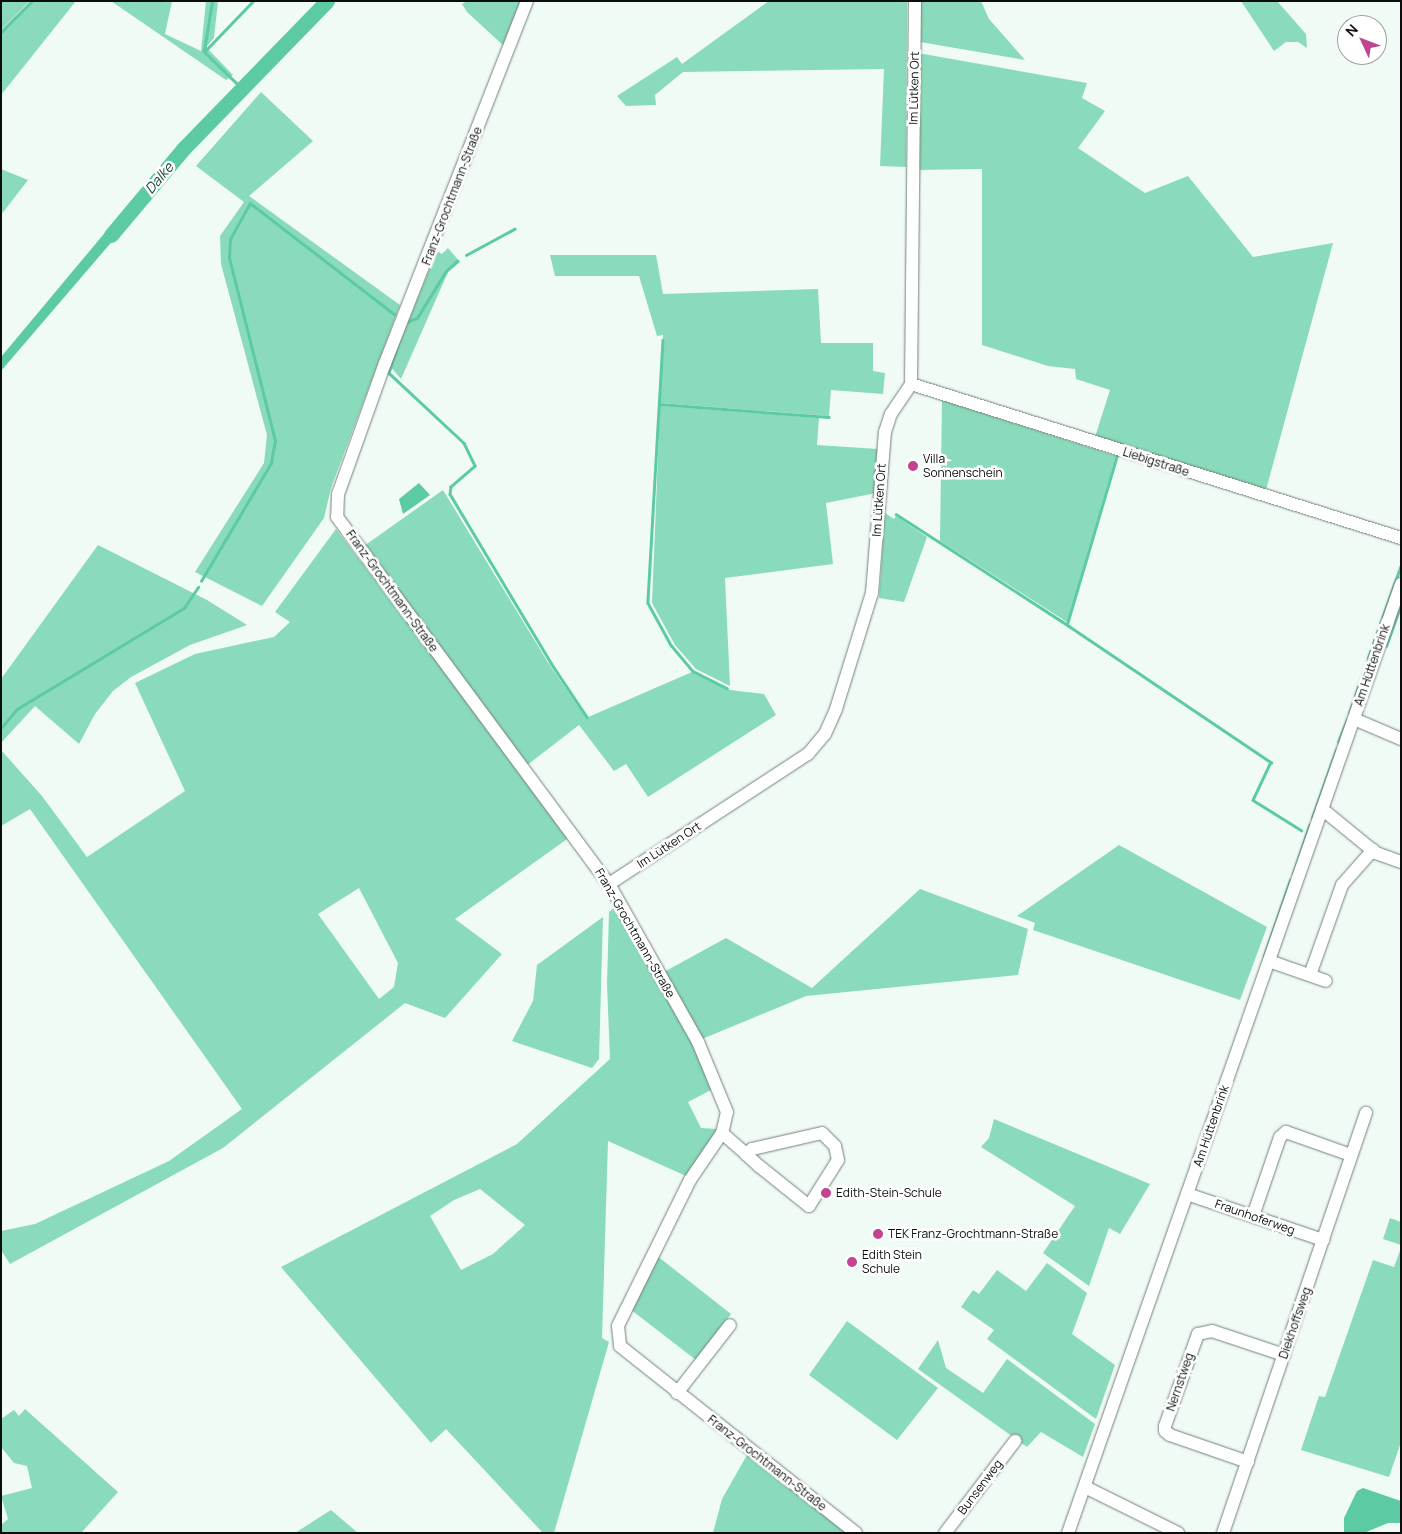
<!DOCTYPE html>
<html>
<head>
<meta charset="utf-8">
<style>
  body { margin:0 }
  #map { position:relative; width:1402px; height:1534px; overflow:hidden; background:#f0fbf6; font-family:Manrope,sans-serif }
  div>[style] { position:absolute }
  .green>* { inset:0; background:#89dbbb }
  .water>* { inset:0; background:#5ccba3 }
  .stream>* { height:2.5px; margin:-1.25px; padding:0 1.25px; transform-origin:1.25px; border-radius:1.25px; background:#5ccba3 }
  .river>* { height:15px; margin:-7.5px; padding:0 7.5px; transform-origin:7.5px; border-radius:7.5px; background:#5ccba3 }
  .roads { filter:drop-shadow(0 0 1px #767f7b) drop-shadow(0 0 1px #767f7b) }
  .minor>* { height:12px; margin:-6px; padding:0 6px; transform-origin:6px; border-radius:6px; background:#fff }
  .dots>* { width:14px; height:14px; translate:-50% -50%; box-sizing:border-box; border:2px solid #fff; border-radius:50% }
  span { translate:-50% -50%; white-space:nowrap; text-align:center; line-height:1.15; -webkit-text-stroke:5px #fff; paint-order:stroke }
  .street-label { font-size:12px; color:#0b0e0d }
  .poi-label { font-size:12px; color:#0b0e0d }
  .left { translate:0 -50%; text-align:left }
  .water-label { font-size:14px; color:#154534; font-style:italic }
  .frame { position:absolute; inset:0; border:2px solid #0b0e0d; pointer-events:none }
  .north { position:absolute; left:1337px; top:15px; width:50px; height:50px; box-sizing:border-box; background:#fff; border:1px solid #9d9f9e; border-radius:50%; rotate:313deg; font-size:14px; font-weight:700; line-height:20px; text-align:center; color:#0b0e0d }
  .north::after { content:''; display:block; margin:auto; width:18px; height:22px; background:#c2438f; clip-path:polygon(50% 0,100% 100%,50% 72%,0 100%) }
</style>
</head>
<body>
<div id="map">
  <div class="green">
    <i style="clip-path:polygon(1px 1px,30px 1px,1px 30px)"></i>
    <i style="clip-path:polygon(34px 1px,76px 1px,1px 95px,1px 34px)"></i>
    <i style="clip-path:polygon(111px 1px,172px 1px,165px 34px,201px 51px,206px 1px,218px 1px,214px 38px,206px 47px,233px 75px,226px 80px)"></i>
    <i style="clip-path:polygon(467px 1px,522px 1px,505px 47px,467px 12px,462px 4px)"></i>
    <i style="clip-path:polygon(769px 1px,907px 1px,906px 167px,880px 166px,884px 69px,683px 72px,655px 95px,656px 105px,626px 106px,617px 96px,677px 57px,682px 64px)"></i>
    <i style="clip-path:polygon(921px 1px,981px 1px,989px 19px,1025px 60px,920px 42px)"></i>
    <i style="clip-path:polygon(1241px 1px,1277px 1px,1306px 34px,1307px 48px,1298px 42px,1286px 42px,1274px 51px)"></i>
    <i style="clip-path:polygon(918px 53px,1087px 83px,1082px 98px,1105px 111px,1078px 148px,1145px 193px,1188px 176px,1253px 257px,1333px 243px,1266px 490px,1095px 437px,1110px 390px,1076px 379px,1075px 369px,1048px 366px,982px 345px,982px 169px,918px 170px)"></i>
    <i style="clip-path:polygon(261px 92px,313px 141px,249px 196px,400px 305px,331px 488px,324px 518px,262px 606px,195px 572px,264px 463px,267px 435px,221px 264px,220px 236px,244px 202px,196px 166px)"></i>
    <i style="clip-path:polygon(1px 169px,28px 180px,1px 215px)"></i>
    <i style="clip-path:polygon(448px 248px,460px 262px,448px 272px,401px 379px,390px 366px,437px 251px,442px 254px)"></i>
    <i style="clip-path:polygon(550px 255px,656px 255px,663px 294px,818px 289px,821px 343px,873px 343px,873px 371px,885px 373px,883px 394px,831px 390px,829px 416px,660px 403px,663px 335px,657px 336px,639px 276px,555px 276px)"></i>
    <i style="clip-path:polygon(942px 400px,1116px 456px,1067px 622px,940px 541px)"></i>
    <i style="clip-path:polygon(660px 406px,819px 418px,817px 445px,878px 449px,876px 493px,826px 503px,833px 564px,725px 578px,730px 686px,696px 669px,675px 645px,652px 603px)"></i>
    <i style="clip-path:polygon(443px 490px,549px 664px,586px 718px,692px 672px,730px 690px,764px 694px,776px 715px,648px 797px,626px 764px,614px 771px,579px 725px,526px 766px,364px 546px)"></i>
    <i style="clip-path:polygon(885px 513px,894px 519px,896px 516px,927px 537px,904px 602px,879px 598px)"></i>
    <i style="clip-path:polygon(evenodd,336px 529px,570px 837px,455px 919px,502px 954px,445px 1018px,405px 1003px,223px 1148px,10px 1264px,1px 1250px,1px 1231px,35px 1224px,169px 1161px,242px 1109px,30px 809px,1px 826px,1px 750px,42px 796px,87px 857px,185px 791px,135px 683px,195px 654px,274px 637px,290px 622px,275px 612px,336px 529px,359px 888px,398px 963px,394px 987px,379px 999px,318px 914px,359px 888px)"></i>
    <i style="clip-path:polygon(98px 545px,207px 600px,247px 625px,190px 645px,131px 677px,113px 691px,95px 714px,79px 744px,35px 706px,1px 743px,1px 679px)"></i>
    <i style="clip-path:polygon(1119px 845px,1267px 927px,1240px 1000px,1033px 930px,1035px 923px,1017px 916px)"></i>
    <i style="clip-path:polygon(920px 889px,1028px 929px,1018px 975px,806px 996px,702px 1039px,664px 972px,726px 938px,812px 988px)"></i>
    <i style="clip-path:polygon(evenodd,615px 907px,695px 1048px,713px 1089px,688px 1102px,701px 1128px,717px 1129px,686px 1176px,608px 1141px,602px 1338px,609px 1342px,554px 1533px,543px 1533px,446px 1429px,431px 1443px,281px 1267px,517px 1144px,610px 1059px,607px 984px,609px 912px,615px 907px,480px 1189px,525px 1225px,493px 1254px,461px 1270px,430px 1216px,454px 1200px,480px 1189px)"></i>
    <i style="clip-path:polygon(603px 917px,599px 1059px,592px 1068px,512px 1041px,533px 1001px,537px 965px)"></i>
    <i style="clip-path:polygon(994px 1119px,1150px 1184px,1120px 1234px,1109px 1228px,1089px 1286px,1043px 1253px,1075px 1206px,981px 1147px,989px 1138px)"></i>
    <i style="clip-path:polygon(1390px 1218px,1401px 1222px,1401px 1245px,1383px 1239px)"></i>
    <i style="clip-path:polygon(1401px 1248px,1401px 1442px,1389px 1477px,1301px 1450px,1319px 1396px,1325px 1397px,1373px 1260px,1394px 1267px)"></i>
    <i style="clip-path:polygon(656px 1255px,731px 1314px,696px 1360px,630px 1309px)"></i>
    <i style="clip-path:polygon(1047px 1263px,1087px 1293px,1072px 1334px,1115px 1365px,1096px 1419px,987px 1339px,994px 1330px,961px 1307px,973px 1290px,979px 1294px,997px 1270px,1026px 1291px)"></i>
    <i style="clip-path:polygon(847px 1321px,938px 1388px,897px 1440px,809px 1375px)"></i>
    <i style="clip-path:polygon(938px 1340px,946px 1368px,983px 1393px,1007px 1359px,1095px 1424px,1083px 1457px,1041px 1432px,1027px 1447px,918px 1369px)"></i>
    <i style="clip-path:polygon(25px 1409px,118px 1492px,81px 1533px,1px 1533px,1px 1525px,8px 1519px,1px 1496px,32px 1488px,27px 1466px,14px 1463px,1px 1447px,1px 1419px,14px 1410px,19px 1416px)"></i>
    <i style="clip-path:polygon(747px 1455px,849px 1533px,713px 1533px,722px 1499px)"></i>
    <i style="clip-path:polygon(331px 1510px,358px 1533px,295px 1533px)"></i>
  </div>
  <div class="water">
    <i style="clip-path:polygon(118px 217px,127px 224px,1px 371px,1px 357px)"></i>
    <i style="clip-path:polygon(419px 483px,430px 495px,403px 514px,399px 499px)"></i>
    <i style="clip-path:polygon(1363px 1488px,1401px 1501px,1401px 1523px,1388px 1523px,1364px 1533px,1344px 1533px,1344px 1518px,1357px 1491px)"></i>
  </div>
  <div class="stream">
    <i style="left:1px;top:32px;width:44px;rotate:-45deg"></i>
    <i style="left:204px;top:51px;width:51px;rotate:-80.9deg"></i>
    <i style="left:242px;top:89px;width:53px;rotate:-135.8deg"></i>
    <i style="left:204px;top:52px;width:71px;rotate:-46.1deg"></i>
    <i style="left:466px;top:255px;width:55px;rotate:-28.4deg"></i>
    <i style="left:407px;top:322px;width:11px;rotate:-22deg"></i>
    <i style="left:417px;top:318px;width:55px;rotate:-58.3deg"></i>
    <i style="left:446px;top:271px;width:15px;rotate:-42deg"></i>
    <i style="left:663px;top:340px;width:263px;rotate:93.3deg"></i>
    <i style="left:648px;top:603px;width:48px;rotate:61.3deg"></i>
    <i style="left:671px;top:645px;width:34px;rotate:50deg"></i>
    <i style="left:693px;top:671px;width:38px;rotate:27deg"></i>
    <i style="left:399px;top:342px;width:33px;rotate:108deg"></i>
    <i style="left:389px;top:373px;width:103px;rotate:43deg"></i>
    <i style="left:464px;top:443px;width:25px;rotate:64deg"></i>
    <i style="left:475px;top:466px;width:32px;rotate:139deg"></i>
    <i style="left:451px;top:487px;width:7px;rotate:98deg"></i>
    <i style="left:450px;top:494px;width:197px;rotate:59.1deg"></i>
    <i style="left:551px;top:663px;width:65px;rotate:56.3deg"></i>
    <i style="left:659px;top:404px;width:170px;rotate:4.4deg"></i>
    <i style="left:896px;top:514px;width:206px;rotate:32.9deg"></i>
    <i style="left:1069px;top:626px;width:244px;rotate:34deg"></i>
    <i style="left:1271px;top:762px;width:42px;rotate:115.3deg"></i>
    <i style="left:1253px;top:800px;width:57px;rotate:32deg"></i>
    <i style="left:201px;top:581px;width:137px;rotate:-59.3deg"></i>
    <i style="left:271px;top:463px;width:22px;rotate:-80deg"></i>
    <i style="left:275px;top:441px;width:189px;rotate:-104.1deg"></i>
    <i style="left:229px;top:258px;width:19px;rotate:-87deg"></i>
    <i style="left:230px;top:239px;width:41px;rotate:-60.9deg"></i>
    <i style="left:250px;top:203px;width:182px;rotate:37.6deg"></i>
    <i style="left:1067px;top:624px;width:176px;rotate:-73.5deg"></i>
    <i style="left:1386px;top:646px;width:45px;rotate:-70.3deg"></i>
    <i style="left:1368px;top:658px;width:99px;rotate:-70.5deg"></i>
    <i style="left:1349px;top:714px;width:47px;rotate:-71.6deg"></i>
    <i style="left:1px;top:728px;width:25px;rotate:-50deg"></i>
    <i style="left:17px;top:709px;width:195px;rotate:-31.2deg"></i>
    <i style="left:184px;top:608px;width:25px;rotate:-56deg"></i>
    <i style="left:1338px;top:742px;width:24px;rotate:-68deg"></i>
    <i style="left:1312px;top:818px;width:72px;rotate:-70.6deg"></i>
    <i style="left:1293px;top:874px;width:51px;rotate:-71.6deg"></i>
    <i style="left:1264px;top:956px;width:80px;rotate:-71.1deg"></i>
  </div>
  <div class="river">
    <i style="left:111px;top:235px;width:114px;rotate:-50deg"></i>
    <i style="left:184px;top:148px;width:205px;rotate:-45.8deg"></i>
  </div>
  <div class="roads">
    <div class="minor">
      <i style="left:527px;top:1px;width:389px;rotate:111.4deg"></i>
      <i style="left:385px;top:363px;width:139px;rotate:109.7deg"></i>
      <i style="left:338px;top:494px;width:23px;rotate:92deg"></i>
      <i style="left:337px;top:517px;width:457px;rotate:53.5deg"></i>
      <i style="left:609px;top:884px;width:181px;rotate:60.6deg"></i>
      <i style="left:698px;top:1042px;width:76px;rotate:67.5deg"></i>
      <i style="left:727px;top:1112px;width:22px;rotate:103deg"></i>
      <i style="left:722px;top:1133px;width:57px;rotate:124.2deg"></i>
      <i style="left:690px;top:1180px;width:163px;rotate:116.3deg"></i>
      <i style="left:618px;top:1326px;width:20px;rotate:84deg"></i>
      <i style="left:620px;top:1346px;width:301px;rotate:38.4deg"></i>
      <i style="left:911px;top:384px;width:514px;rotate:17.45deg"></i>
      <i style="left:1354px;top:719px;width:51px;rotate:23.1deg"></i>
      <i style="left:1322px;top:809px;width:70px;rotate:39.2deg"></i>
      <i style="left:1376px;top:853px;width:27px;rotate:20deg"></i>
      <i style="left:609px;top:884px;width:238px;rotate:-33.2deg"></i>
      <i style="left:808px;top:754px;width:26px;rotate:-50deg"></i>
      <i style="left:825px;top:734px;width:27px;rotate:-66deg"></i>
      <i style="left:836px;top:709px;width:121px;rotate:-72.8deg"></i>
      <i style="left:872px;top:593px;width:162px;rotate:-85.4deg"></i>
      <i style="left:885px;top:432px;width:19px;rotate:-72deg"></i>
      <i style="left:891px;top:414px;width:36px;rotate:-56deg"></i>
      <i style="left:911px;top:384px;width:383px;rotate:-89.4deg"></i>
      <i style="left:1269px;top:961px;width:60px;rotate:19.3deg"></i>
      <i style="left:1310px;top:975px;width:96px;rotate:-70.4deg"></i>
      <i style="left:1342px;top:885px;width:47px;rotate:-48.5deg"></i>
      <i style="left:722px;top:1133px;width:32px;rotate:41deg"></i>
      <i style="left:746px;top:1154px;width:18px;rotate:43deg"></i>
      <i style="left:759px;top:1166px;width:64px;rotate:38.7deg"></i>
      <i style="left:809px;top:1206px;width:54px;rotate:-57.8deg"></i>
      <i style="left:838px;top:1160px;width:14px;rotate:-102deg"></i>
      <i style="left:835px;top:1146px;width:18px;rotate:-135deg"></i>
      <i style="left:822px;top:1133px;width:72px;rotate:167.1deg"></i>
      <i style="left:752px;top:1149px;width:8px;rotate:140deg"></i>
      <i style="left:1187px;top:1194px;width:144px;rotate:18.7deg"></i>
      <i style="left:1253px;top:1216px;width:83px;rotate:-71.1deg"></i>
      <i style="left:1280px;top:1137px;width:8px;rotate:-40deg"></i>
      <i style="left:1286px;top:1132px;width:69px;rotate:19.5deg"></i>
      <i style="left:677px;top:1393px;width:86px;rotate:-52.1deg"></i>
      <i style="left:1248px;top:1462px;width:83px;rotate:-160.9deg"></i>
      <i style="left:1170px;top:1435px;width:6px;rotate:-141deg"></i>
      <i style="left:1165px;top:1431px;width:5px;rotate:-90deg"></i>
      <i style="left:1165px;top:1426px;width:98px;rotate:-70.3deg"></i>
      <i style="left:1198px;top:1334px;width:14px;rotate:-12deg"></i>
      <i style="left:1212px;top:1331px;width:76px;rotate:18.4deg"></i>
      <i style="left:1085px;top:1487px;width:104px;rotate:26.3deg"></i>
      <i style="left:945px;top:1533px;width:116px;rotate:-52.7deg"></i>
      <i style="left:1068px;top:1533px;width:1006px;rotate:-70.66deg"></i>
      <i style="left:1223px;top:1533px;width:444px;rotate:-71.2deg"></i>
    </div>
  </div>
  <div class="dots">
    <i style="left:913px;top:466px;background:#c2438f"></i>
    <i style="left:826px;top:1193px;background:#c2438f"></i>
    <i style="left:878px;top:1234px;background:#c2438f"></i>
    <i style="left:852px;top:1262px;background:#c2438f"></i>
  </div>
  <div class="street-label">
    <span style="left:914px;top:88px;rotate:-89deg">Im Lütken Ort</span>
    <span style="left:452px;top:196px;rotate:-69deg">Franz-Grochtmann-Straße</span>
    <span style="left:1156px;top:462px;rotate:18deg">Liebigstraße</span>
    <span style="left:879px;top:500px;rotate:-86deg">Im Lütken Ort</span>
    <span style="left:392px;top:591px;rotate:54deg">Franz-Grochtmann-Straße</span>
    <span style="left:1372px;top:665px;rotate:-71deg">Am Hüttenbrink</span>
    <span style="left:669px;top:845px;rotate:-33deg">Im Lütken Ort</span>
    <span style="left:635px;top:933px;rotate:60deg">Franz-Grochtmann-Straße</span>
    <span style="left:1211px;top:1126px;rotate:-71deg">Am Hüttenbrink</span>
    <span style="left:1255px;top:1217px;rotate:19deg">Fraunhoferweg</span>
    <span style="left:1295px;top:1323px;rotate:-71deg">Diekhoffsweg</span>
    <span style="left:1180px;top:1382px;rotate:-71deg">Nernstweg</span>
    <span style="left:767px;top:1463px;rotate:38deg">Franz-Grochtmann-Straße</span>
    <span style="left:980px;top:1487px;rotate:-53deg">Bunsenweg</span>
  </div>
  <div class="poi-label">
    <span class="left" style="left:923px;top:466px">Villa<br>Sonnenschein</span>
    <span class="left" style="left:836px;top:1193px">Edith-Stein-Schule</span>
    <span class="left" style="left:888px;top:1234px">TEK Franz-Grochtmann-Straße</span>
    <span class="left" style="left:862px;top:1262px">Edith Stein<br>Schule</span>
  </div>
  <div class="water-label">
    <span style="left:159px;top:178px;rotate:-50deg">Dalke</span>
  </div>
  <div class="frame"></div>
  <div class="north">N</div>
</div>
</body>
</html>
